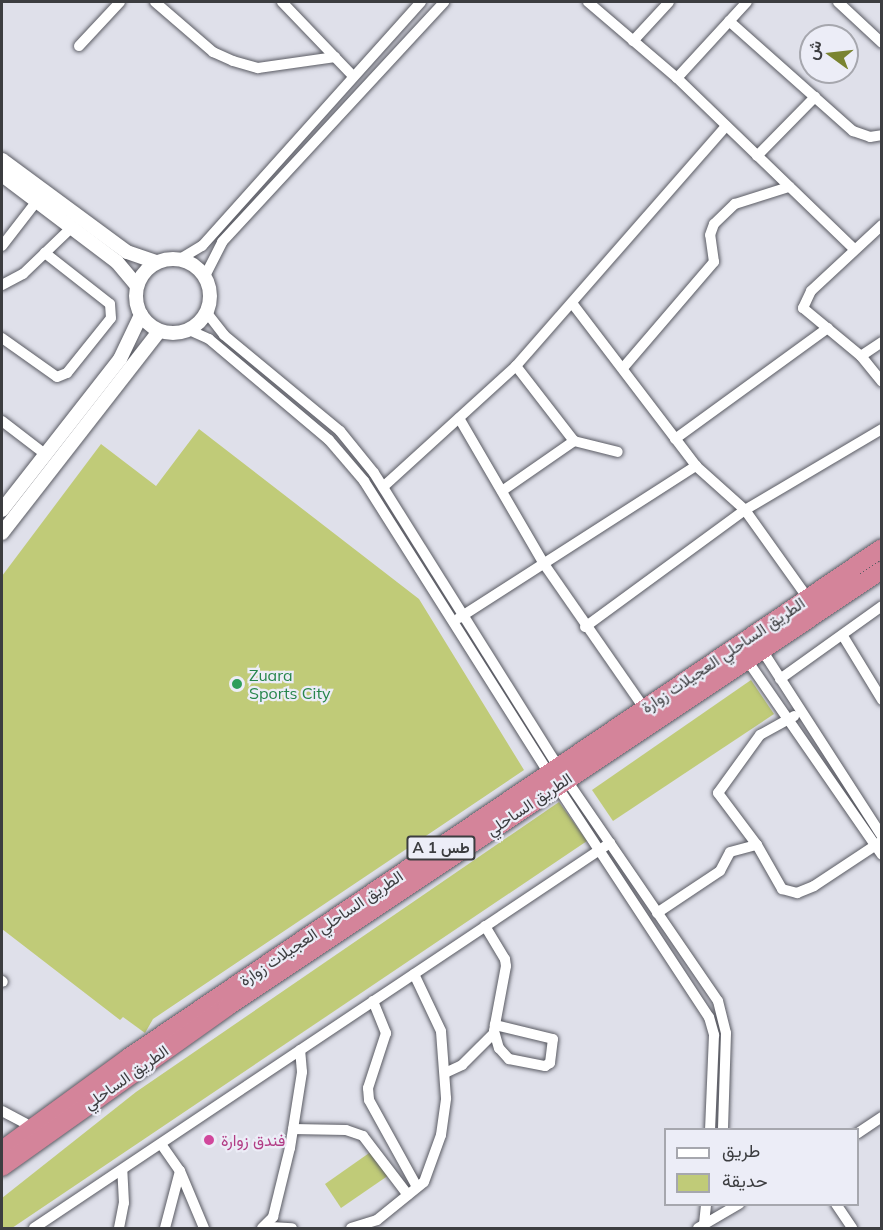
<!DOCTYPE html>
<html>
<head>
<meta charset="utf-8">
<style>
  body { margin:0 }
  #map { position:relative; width:883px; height:1230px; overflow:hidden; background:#dfe0ea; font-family:Mulish,Vazirmatn,sans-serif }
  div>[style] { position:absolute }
  .green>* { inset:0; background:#c0cb78 }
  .roads { filter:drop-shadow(0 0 2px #5a5b63) drop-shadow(0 0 2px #5a5b63) }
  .minor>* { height:10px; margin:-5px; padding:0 5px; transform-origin:5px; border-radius:5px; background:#fff }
  .tertiary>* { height:14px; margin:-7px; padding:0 7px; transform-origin:7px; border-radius:7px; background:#fff }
  .tertiary>.ring { margin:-7px; padding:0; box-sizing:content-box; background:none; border:14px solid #fff; border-radius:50% }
  .trunk>* { height:18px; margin:-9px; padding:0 9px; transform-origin:9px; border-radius:9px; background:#d4849a }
  .dots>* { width:16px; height:16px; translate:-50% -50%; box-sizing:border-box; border:3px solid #ecedf7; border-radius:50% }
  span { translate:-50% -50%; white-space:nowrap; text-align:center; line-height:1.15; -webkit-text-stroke:4.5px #ecedf7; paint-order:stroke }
  .shield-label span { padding:2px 4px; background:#ecedf7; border:2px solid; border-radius:4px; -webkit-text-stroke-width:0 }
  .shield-label { font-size:15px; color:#3c3d40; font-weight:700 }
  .street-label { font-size:16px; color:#3c3d40 }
  .leisure-label { font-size:16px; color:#27864d }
  .left { translate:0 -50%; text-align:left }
  .hotel-label { font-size:16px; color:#b23c85 }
  .frame { position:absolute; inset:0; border:3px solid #3c3d40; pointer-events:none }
  .legend { position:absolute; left:664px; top:1128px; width:195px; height:78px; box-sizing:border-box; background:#ecedf7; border:2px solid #a6a7ae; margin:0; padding:8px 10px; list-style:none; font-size:18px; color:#3c3d40 }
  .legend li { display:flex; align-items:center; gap:12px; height:30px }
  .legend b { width:30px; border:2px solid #a6a7ae }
  .north { position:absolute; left:799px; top:24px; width:60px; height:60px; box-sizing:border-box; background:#ecedf7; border:2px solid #a6a7ae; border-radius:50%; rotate:285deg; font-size:16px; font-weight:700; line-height:24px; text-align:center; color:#3c3d40 }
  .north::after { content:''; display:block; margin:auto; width:21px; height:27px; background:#7a8430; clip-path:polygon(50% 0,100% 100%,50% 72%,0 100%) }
</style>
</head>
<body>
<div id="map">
  <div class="green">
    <i style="clip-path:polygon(199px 429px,419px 599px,524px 770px,153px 1019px,145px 1033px,123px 1017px,120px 1020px,2px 929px,2px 576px,101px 444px,156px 486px)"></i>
    <i style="clip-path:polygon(751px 680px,774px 714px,613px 821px,592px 790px)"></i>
    <i style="clip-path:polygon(559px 802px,587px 841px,12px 1228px,2px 1228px,2px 1198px,136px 1092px)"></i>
    <i style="clip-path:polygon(372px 1151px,389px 1175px,341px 1208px,325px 1184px)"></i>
  </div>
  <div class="roads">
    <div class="minor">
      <i style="left:155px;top:2px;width:77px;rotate:40.8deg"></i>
      <i style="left:213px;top:52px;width:22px;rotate:24deg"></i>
      <i style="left:233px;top:61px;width:26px;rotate:16deg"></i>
      <i style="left:258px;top:68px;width:78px;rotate:-8.1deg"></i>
      <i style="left:282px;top:2px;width:101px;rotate:46.2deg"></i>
      <i style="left:588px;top:2px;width:117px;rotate:40.5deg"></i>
      <i style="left:677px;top:78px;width:246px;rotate:44deg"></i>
      <i style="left:838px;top:2px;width:60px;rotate:43deg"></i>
      <i style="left:729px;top:21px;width:166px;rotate:41.6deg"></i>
      <i style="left:853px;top:131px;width:18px;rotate:19deg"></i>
      <i style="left:870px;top:137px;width:12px;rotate:-9deg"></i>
      <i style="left:633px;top:41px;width:53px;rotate:-47.3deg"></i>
      <i style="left:79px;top:46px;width:60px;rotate:-47deg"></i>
      <i style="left:677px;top:78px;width:103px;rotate:-47.4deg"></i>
      <i style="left:757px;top:156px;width:83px;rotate:-45.5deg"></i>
      <i style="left:882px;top:225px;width:97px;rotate:137.1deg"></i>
      <i style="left:811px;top:291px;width:19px;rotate:115deg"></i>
      <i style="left:803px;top:308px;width:75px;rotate:39.6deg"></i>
      <i style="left:861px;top:356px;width:33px;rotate:51deg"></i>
      <i style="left:2px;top:246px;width:56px;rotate:-52.3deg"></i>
      <i style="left:180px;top:259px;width:26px;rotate:-31deg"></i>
      <i style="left:202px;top:246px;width:328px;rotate:-48.1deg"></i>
      <i style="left:205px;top:276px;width:38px;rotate:-63deg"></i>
      <i style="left:222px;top:242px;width:327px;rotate:-47.2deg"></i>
      <i style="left:2px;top:285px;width:24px;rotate:-28deg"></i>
      <i style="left:23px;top:274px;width:66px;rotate:-43.8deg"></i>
      <i style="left:572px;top:303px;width:205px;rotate:52.7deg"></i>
      <i style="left:696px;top:466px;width:66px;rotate:41.9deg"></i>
      <i style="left:745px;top:510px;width:107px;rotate:54.5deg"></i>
      <i style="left:207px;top:313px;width:28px;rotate:52deg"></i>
      <i style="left:224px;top:335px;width:151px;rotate:39.6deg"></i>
      <i style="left:340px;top:431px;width:54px;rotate:51deg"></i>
      <i style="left:374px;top:473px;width:348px;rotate:57.9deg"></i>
      <i style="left:189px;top:330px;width:22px;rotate:24deg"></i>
      <i style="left:209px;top:339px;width:157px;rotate:40.1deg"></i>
      <i style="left:329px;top:440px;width:54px;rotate:49.5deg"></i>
      <i style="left:364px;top:481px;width:348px;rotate:57.7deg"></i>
      <i style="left:2px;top:338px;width:67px;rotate:35.3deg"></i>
      <i style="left:57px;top:377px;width:11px;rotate:-22deg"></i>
      <i style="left:67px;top:373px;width:70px;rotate:-51.3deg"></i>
      <i style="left:111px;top:318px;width:14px;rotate:-94deg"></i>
      <i style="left:110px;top:304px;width:83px;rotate:-141.9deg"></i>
      <i style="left:861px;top:356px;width:25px;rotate:-34deg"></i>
      <i style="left:516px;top:366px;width:95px;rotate:52.3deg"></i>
      <i style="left:623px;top:368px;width:140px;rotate:-49.4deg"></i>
      <i style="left:714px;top:262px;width:27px;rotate:-98deg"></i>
      <i style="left:710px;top:235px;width:12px;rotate:-70deg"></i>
      <i style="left:714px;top:224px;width:29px;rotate:-44deg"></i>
      <i style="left:735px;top:204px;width:57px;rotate:-17.5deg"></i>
      <i style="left:459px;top:418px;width:169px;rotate:59.8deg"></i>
      <i style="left:544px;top:564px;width:175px;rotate:55.2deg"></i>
      <i style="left:2px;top:421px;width:54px;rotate:37.5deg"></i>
      <i style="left:675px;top:439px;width:189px;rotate:-36deg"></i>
      <i style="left:383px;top:487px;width:180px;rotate:-42.3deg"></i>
      <i style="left:516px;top:366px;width:319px;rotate:-48.8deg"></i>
      <i style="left:502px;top:491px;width:88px;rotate:-34.8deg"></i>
      <i style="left:574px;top:441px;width:45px;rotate:14deg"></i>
      <i style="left:459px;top:618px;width:282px;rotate:-32.7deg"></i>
      <i style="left:585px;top:627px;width:198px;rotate:-36.2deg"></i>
      <i style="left:745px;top:510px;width:159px;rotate:-30.6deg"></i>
      <i style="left:843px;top:636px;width:75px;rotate:58.6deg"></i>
      <i style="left:762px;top:650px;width:221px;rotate:57.2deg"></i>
      <i style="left:747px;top:660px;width:237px;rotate:55.3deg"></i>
      <i style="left:780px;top:679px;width:125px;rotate:-35.6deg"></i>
      <i style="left:566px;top:779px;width:269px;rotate:55.6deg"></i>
      <i style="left:718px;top:1001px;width:33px;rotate:76deg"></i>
      <i style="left:726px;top:1033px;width:97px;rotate:91.8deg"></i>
      <i style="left:557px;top:786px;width:277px;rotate:56.7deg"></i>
      <i style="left:709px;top:1017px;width:19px;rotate:74deg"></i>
      <i style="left:714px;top:1035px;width:95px;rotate:92.4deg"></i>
      <i style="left:757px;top:845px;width:65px;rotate:-126.9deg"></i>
      <i style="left:718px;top:793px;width:72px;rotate:-54.1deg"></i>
      <i style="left:760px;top:735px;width:39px;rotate:-29deg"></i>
      <i style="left:657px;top:913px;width:76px;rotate:-33.7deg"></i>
      <i style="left:720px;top:871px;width:21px;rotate:-62deg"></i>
      <i style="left:730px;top:852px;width:28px;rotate:-15deg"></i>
      <i style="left:757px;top:845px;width:51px;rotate:60.4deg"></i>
      <i style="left:782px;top:889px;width:16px;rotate:15deg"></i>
      <i style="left:797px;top:893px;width:18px;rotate:-22deg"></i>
      <i style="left:814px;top:886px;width:82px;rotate:-33.5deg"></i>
      <i style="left:485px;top:926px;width:39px;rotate:59deg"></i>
      <i style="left:505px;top:959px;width:7px;rotate:82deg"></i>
      <i style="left:506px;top:966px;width:60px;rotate:100.6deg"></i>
      <i style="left:495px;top:1025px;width:6px;rotate:99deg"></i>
      <i style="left:494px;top:1031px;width:18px;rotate:74deg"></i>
      <i style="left:499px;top:1048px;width:15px;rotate:48deg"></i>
      <i style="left:509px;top:1059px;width:37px;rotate:11deg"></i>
      <i style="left:545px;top:1066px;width:6px;rotate:-31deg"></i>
      <i style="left:550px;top:1063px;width:24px;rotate:-83deg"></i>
      <i style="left:553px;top:1039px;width:60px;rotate:-166.4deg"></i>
      <i style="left:2px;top:981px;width:1px;rotate:45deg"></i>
      <i style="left:373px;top:1001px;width:35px;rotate:68deg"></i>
      <i style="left:386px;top:1033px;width:58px;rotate:108.1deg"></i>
      <i style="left:368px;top:1088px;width:12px;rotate:85deg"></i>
      <i style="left:369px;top:1100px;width:99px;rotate:61.1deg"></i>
      <i style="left:445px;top:1073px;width:19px;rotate:-25deg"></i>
      <i style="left:462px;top:1065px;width:45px;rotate:-45deg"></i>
      <i style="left:2px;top:1111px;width:26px;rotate:28deg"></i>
      <i style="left:293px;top:1129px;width:53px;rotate:1.1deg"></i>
      <i style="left:346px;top:1130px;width:18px;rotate:19deg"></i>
      <i style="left:363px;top:1136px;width:74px;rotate:52.7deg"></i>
      <i style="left:858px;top:1133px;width:29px;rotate:-34deg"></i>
      <i style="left:161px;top:1144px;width:33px;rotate:55deg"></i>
      <i style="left:180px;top:1171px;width:62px;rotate:67.2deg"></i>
      <i style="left:836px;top:1204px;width:29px;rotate:56deg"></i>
      <i style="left:704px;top:1224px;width:20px;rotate:-84deg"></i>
      <i style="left:270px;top:1227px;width:22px;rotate:3deg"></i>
      <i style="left:34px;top:1228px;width:693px;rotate:-33.76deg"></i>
      <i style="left:119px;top:1228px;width:25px;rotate:-79deg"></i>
      <i style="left:124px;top:1203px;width:33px;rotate:-93deg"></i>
      <i style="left:165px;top:1228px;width:59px;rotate:-75.3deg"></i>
      <i style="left:262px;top:1228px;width:16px;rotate:-45deg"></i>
      <i style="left:273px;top:1217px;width:71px;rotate:-76.2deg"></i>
      <i style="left:290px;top:1148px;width:77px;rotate:-81deg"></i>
      <i style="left:302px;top:1072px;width:22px;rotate:-95deg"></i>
      <i style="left:351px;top:1228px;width:27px;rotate:-17deg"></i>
      <i style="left:377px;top:1220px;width:60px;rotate:-39deg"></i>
      <i style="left:424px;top:1182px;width:50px;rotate:-70.1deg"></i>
      <i style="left:441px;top:1135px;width:37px;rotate:-82deg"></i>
      <i style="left:446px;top:1098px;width:67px;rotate:-94.3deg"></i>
      <i style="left:441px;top:1031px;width:63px;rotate:-115.3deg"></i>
      <i style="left:698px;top:1228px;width:48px;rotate:-30.3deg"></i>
    </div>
    <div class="tertiary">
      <i style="left:2px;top:160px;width:155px;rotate:36.4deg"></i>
      <i style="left:127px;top:252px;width:31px;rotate:19deg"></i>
      <i style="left:2px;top:175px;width:144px;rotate:37.1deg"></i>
      <i style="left:117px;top:262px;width:31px;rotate:50deg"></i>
      <i class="ring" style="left:136px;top:259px;width:60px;height:60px"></i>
      <i style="left:2px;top:510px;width:192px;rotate:-52deg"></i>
      <i style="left:120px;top:359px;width:49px;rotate:-64.5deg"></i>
      <i style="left:2px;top:533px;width:256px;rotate:-52.1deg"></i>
    </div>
    <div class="trunk">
      <i style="left:2px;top:1150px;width:156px;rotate:-36.1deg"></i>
      <i style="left:128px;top:1058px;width:910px;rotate:-34.07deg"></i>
      <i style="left:2px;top:1167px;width:276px;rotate:-35.4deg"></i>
      <i style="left:227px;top:1007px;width:787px;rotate:-33.71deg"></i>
    </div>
  </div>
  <div class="dots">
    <i style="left:237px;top:684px;background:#2e9e5b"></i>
    <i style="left:209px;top:1140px;background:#d1479c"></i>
  </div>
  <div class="shield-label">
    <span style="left:441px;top:848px">A 1 طس</span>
  </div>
  <div class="street-label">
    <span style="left:723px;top:655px;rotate:-34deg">الطريق الساحلي العجيلات زوارة</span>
    <span style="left:529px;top:804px;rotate:-34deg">الطريق الساحلي</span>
    <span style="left:321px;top:928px;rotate:-34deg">الطريق الساحلي العجيلات زوارة</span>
    <span style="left:126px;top:1077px;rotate:-35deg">الطريق الساحلي</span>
  </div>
  <div class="leisure-label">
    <span class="left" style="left:249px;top:684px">Zuara<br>Sports City</span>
  </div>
  <div class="hotel-label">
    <span class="left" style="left:221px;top:1140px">فندق زوارة</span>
  </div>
  <div class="frame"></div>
  <ul class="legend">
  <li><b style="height:8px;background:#fff"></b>طريق</li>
  <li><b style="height:16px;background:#c0cb78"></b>حديقة</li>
  </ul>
  <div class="north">ش</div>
</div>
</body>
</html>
